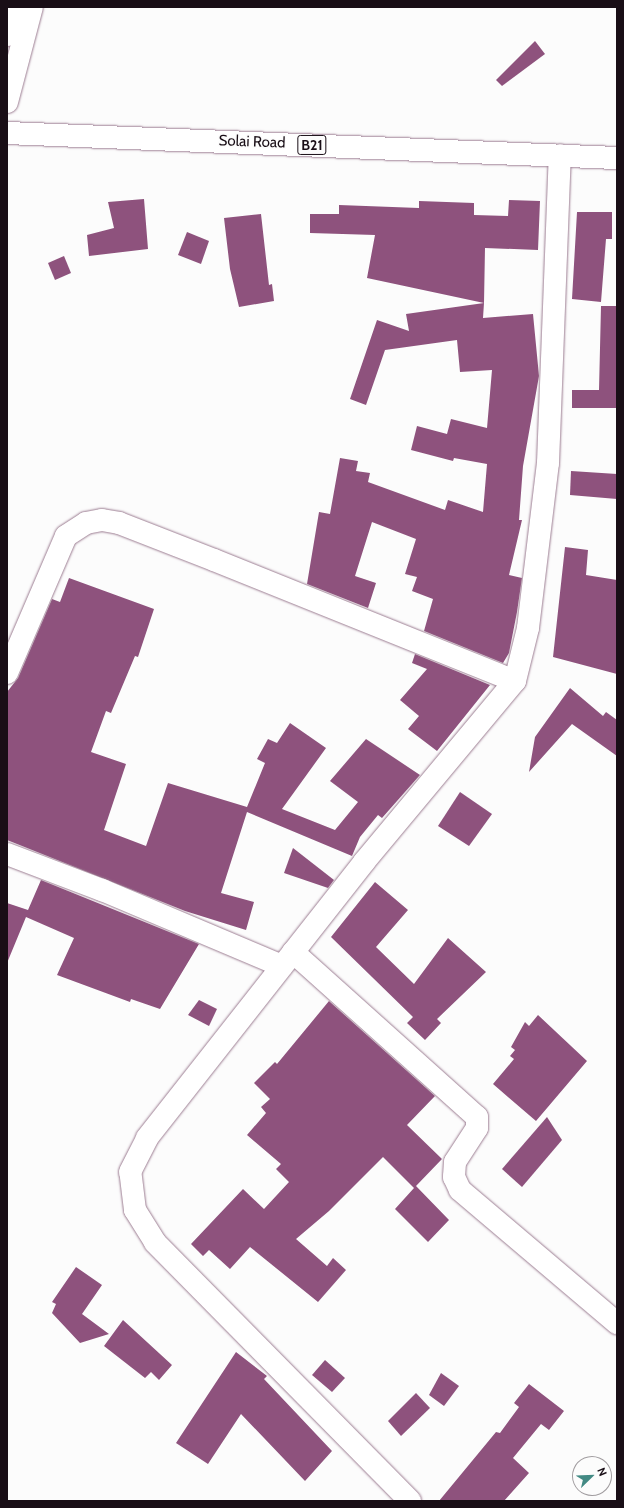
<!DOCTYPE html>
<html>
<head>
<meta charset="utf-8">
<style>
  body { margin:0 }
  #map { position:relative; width:624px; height:1508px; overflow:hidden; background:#fcfcfc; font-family:Cabin,sans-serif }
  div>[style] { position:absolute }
  .building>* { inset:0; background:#8e527d }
  .roads { filter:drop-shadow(0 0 1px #9c7d92) drop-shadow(0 0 1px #9c7d92) }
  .minor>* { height:22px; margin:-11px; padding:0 11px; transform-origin:11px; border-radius:11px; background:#fff }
  .trunk>* { height:22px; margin:-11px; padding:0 11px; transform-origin:11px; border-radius:11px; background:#fff }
  span { translate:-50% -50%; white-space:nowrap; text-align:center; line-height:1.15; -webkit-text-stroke:3px #fcfcfc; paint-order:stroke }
  .shield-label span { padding:1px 3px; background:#fcfcfc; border:1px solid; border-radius:3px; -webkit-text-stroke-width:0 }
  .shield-label { font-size:14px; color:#190e16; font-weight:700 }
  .street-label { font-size:15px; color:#190e16 }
  .frame { position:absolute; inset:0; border:8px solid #190e16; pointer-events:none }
  .north { position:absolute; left:572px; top:1456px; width:40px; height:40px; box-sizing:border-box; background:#fcfcfc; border:1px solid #a19da0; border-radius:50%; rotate:67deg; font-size:11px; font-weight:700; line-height:16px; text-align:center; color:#190e16 }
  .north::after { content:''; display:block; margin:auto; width:14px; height:18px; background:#438a84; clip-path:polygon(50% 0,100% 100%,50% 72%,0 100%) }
</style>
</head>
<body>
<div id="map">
  <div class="building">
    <i style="clip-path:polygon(535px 41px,545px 54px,502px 86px,496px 80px)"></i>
    <i style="clip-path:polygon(144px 199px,148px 249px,89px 256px,87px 235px,114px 228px,108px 202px)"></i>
    <i style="clip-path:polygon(509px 200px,540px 201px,538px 250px,485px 248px,484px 303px,367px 278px,375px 235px,310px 233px,310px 214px,339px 214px,339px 205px,419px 208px,419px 201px,474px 203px,474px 215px,508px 216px)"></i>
    <i style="clip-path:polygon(577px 212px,612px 212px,612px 239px,606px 239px,601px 302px,572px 299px)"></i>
    <i style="clip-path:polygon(261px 214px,269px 285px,272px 284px,274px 301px,239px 307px,230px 269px,224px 218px)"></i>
    <i style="clip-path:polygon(187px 232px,209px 241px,201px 264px,178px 255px)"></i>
    <i style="clip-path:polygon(64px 256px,71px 273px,55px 280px,48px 263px)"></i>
    <i style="clip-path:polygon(484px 303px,483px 318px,533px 314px,539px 376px,523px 466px,519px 520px,522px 520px,509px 575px,522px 578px,517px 612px,509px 653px,503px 663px,424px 631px,433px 599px,412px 591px,417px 577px,405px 574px,416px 539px,372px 522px,355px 576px,376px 583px,368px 608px,307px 584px,319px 512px,330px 514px,340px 458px,358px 461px,356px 471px,370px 473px,368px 482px,445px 510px,448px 500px,483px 512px,487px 464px,454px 458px,453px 461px,411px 450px,417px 426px,447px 434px,451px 419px,487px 428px,492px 370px,460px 372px,457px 340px,385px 350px,366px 405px,350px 399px,377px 320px,409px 331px,406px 314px)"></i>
    <i style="clip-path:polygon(601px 306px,617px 306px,617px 408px,572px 408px,572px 390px,599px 390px)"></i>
    <i style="clip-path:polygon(571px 471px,617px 474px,617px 499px,570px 495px)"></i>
    <i style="clip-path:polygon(565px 547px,588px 550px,586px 575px,617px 580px,617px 674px,553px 657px)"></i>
    <i style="clip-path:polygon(69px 578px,154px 609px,138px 657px,135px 656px,111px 713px,106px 711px,91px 752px,126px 764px,104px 830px,146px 846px,168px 783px,247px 807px,265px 763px,257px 759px,268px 739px,277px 743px,290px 723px,326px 748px,282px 809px,335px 830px,358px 802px,330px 781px,366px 739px,420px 775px,382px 818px,378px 815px,360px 837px,352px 856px,247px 812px,221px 893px,254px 902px,246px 930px,185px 911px,7px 840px,7px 692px,18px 678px,52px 599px,60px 602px)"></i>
    <i style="clip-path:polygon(415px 654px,490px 685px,437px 751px,408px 729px,419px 716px,400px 700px,427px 669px,412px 663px)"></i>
    <i style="clip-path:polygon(570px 688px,603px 716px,606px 712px,617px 720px,617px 756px,572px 724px,529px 772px,535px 737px)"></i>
    <i style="clip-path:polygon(460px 792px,492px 814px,469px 846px,438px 826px)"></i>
    <i style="clip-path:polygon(293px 848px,334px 880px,328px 888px,284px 873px)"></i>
    <i style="clip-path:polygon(41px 880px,199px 944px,160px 1009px,131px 999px,130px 1002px,57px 975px,74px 938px,26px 917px,7px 963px,7px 903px,28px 910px)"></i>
    <i style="clip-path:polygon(375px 882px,408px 910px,376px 947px,414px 984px,448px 938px,486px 972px,437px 1019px,441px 1023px,425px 1040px,407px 1023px,413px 1017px,331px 937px)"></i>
    <i style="clip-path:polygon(199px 1000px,217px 1009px,209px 1026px,188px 1015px)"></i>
    <i style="clip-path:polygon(329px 1001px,435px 1096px,407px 1125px,442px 1159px,416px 1186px,449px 1220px,428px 1242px,395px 1209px,414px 1188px,383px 1157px,329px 1211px,296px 1239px,327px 1266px,333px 1258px,346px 1270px,318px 1302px,250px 1247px,230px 1269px,209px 1250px,203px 1256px,191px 1244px,243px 1189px,264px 1209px,289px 1182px,276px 1169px,281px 1164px,247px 1135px,266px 1113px,261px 1107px,270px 1099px,254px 1083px,275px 1062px,277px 1064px)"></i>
    <i style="clip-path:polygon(538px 1015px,587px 1061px,536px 1121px,493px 1084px,514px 1059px,510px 1056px,515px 1050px,511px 1047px,525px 1022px,529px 1026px)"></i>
    <i style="clip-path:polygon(547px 1117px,562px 1140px,522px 1187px,502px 1169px)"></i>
    <i style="clip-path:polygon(76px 1267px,102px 1285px,82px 1314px,109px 1334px,80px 1343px,52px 1313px,56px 1304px,52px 1302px)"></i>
    <i style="clip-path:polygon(123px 1320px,172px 1365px,159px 1380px,151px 1372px,145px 1378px,104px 1346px)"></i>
    <i style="clip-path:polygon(236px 1352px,267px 1376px,264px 1379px,332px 1451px,305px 1481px,241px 1414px,208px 1464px,176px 1443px)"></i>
    <i style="clip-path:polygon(325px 1360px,345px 1378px,332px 1392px,312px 1375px)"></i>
    <i style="clip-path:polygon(441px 1373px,459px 1386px,444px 1406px,429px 1395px)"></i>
    <i style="clip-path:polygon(529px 1384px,564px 1411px,549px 1430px,541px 1424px,513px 1458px,529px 1473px,504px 1501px,439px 1501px,496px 1432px,500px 1433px,519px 1407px,514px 1403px)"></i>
    <i style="clip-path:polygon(416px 1393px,430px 1408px,401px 1436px,388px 1421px)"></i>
  </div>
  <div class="roads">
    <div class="minor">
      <i style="left:7px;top:35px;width:29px;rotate:-76deg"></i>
      <i style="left:7px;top:102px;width:98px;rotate:-75.3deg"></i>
      <i style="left:7px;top:673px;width:149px;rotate:-66.7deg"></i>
      <i style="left:66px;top:536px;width:24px;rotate:-33deg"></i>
      <i style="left:86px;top:523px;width:16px;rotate:-11deg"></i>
      <i style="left:102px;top:520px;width:17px;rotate:10deg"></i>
      <i style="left:119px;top:523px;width:102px;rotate:21.3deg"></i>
      <i style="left:214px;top:560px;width:324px;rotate:21.9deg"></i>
      <i style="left:7px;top:854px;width:102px;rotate:20.8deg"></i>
      <i style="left:102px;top:890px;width:195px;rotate:22.9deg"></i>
      <i style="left:293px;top:952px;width:247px;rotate:41.9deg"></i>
      <i style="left:477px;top:1117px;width:11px;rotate:90deg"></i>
      <i style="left:477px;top:1128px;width:40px;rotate:122.9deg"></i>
      <i style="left:455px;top:1162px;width:15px;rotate:94deg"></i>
      <i style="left:454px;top:1177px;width:14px;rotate:65deg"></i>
      <i style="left:460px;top:1190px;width:206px;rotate:40.3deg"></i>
      <i style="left:410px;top:1501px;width:363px;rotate:-134.6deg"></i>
      <i style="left:155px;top:1242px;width:38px;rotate:-122deg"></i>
      <i style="left:135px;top:1210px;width:38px;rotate:-97deg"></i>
      <i style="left:130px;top:1172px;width:38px;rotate:-63deg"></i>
      <i style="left:147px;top:1138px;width:351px;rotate:-51.8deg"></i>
      <i style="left:364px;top:862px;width:236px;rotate:-50.2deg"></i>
      <i style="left:515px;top:681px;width:55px;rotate:-76.2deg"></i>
      <i style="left:528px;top:628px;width:166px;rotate:-83.1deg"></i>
      <i style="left:548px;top:463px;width:308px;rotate:-87.8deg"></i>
    </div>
    <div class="trunk">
      <i style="left:7px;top:133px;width:611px;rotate:2.35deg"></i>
    </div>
  </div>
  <div class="shield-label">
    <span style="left:312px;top:145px">B21</span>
  </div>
  <div class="street-label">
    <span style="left:252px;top:142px;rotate:2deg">Solai Road</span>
  </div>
  <div class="frame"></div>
  <div class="north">N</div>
</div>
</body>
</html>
